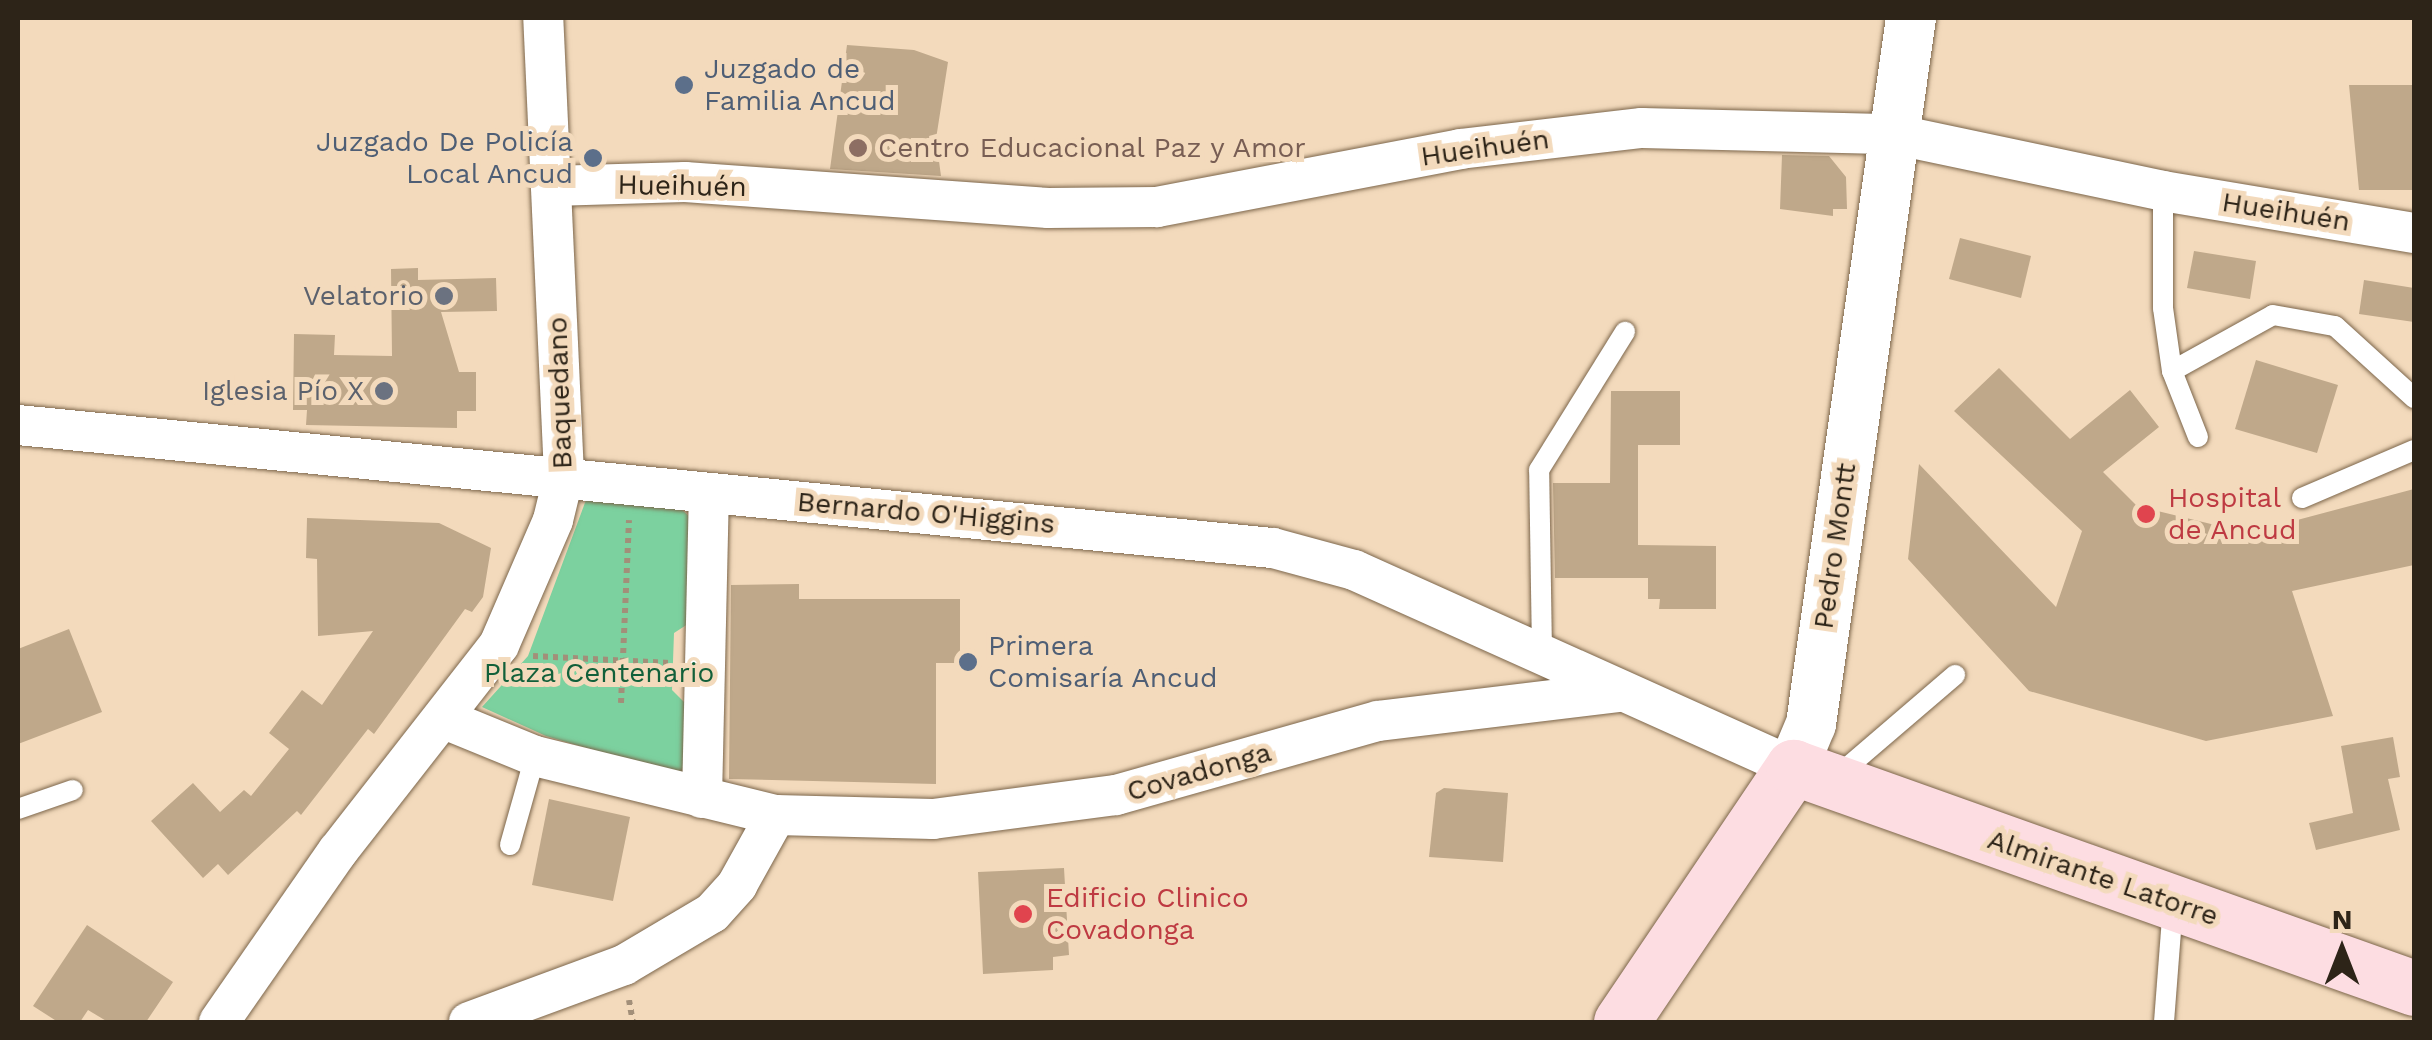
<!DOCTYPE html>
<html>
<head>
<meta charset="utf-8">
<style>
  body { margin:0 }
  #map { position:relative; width:2432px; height:1040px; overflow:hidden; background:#f3dabc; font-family:"Work Sans",sans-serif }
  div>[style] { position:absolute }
  .green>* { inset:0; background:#7cd19f }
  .building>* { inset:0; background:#bfa88a }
  .path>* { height:6px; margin-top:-3px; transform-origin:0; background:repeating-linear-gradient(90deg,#a28f79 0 5px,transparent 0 10px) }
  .roads { filter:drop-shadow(0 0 2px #7c664b) drop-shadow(0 0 2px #7c664b) }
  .service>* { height:20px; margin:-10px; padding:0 10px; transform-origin:10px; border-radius:10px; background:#fff }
  .minor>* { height:40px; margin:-20px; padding:0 20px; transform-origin:20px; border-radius:20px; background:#fff }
  .tertiary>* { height:50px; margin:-25px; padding:0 25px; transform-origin:25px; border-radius:25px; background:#fff }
  .secondary>* { height:55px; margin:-27.5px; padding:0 27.5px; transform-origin:27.5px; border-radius:27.5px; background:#fddde2 }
  .dots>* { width:28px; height:28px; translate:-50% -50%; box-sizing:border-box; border:5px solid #f3dabc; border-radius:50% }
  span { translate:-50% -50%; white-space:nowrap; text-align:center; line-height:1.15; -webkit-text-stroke:10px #f3dabc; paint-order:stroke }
  .service-label { font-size:28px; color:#4e5e75 }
  .left { translate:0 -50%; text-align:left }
  .right { translate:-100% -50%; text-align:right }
  .education-label { font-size:28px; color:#785e54 }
  .street-label { font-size:28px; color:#2d2418 }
  .worship-label { font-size:28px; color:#5b616d }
  .health-label { font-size:28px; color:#be3a42 }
  .park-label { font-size:28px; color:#12603a }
  .frame { position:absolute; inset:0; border:20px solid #2d2418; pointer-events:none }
  .north { position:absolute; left:2292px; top:900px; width:100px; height:100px; -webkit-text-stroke:8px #f3dabc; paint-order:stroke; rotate:0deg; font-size:28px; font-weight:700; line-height:40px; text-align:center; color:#2d2418 }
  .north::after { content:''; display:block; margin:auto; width:35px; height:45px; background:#2d2418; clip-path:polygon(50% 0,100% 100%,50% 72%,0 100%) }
</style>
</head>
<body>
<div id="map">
  <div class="green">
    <i style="clip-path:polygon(586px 500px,677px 505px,695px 522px,691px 622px,674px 633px,672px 690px,689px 707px,684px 777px,546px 736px,482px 707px,528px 656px)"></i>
  </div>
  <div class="building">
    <i style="clip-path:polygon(847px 45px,914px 50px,948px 62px,936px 139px,941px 176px,830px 169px)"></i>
    <i style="clip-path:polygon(2349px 85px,2414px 85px,2414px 190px,2359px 190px)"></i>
    <i style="clip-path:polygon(1782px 155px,1829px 156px,1846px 177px,1847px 209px,1833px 209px,1833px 216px,1780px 209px)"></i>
    <i style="clip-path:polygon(1960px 238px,2031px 256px,2021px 298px,1949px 279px)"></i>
    <i style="clip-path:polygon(2194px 251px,2256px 261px,2250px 299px,2187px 288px)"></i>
    <i style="clip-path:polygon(418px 268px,418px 280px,496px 278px,497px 311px,441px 312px,459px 372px,476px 372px,476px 411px,457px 411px,457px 428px,306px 425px,307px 410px,293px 410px,294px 334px,335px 335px,334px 355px,392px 356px,391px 269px)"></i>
    <i style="clip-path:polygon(2364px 280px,2414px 288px,2414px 322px,2359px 314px)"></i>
    <i style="clip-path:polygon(2256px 360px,2338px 385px,2317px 453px,2235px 429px)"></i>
    <i style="clip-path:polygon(1999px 368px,2070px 439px,2130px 390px,2159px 427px,2103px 472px,2137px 506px,2248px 533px,2414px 489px,2414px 565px,2292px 591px,2333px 716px,2206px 741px,2029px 691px,1908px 559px,1919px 464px,2056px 607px,2082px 531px,1954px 411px)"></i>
    <i style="clip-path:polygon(1611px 391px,1680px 391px,1680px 445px,1638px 445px,1638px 545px,1716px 546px,1716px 609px,1659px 609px,1660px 599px,1648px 599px,1648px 578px,1555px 578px,1553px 483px,1610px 483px)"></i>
    <i style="clip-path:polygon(307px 518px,439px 523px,491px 548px,483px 597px,472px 612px,465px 609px,374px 734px,368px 729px,301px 815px,297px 811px,228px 875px,218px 864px,203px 878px,151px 821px,193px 783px,220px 812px,244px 790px,251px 796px,289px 749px,269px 733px,302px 690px,322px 705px,373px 631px,318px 636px,317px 559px,306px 558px)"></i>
    <i style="clip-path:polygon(799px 584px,799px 599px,960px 599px,960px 663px,936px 663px,936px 784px,729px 779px,731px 585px)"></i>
    <i style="clip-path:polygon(69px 629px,102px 712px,18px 744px,18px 649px)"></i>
    <i style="clip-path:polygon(2393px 737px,2400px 777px,2388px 779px,2400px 830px,2316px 850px,2309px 823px,2353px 813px,2341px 746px)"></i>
    <i style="clip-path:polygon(1444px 788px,1508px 793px,1503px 862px,1429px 857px,1436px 793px)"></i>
    <i style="clip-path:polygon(549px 799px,630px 817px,613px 901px,532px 885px)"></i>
    <i style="clip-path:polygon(1064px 868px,1069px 955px,1053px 957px,1053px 970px,983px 974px,978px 872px)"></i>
    <i style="clip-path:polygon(87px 925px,173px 982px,146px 1022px,108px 1022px,88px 1010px,80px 1022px,58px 1022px,33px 1006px)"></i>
  </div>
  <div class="path">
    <i style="left:533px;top:656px;width:138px;rotate:2.9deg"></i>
    <i style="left:621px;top:703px;width:183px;rotate:-87.5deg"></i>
    <i style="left:629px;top:1000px;width:22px;rotate:80deg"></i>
  </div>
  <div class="roads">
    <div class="service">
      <i style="left:2163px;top:191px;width:117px;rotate:90deg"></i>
      <i style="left:2163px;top:308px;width:64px;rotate:81.9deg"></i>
      <i style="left:2172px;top:371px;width:71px;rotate:68.5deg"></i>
      <i style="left:2172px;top:371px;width:115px;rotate:-29deg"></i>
      <i style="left:2273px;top:315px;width:63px;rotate:10.1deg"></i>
      <i style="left:2335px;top:326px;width:107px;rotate:42.3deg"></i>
      <i style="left:2302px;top:498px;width:122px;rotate:-23.2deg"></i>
      <i style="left:1542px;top:652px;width:182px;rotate:-90.9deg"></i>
      <i style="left:1539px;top:470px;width:163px;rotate:-58.1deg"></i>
      <i style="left:1836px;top:777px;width:157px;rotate:-40.6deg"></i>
      <i style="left:18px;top:809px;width:58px;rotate:-19.1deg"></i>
      <i style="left:510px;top:845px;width:92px;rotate:-74.3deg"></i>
      <i style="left:2164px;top:1022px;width:117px;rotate:-85.6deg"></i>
    </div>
    <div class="minor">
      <i style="left:552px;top:186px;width:133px;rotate:-1.7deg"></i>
      <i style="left:685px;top:182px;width:364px;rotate:4.1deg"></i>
      <i style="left:1048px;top:208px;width:109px;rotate:-0.5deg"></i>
      <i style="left:1157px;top:207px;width:309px;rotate:-10.8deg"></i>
      <i style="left:1460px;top:149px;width:183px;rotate:-6.6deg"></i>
      <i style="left:1642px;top:128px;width:251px;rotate:1.4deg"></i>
      <i style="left:1893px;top:134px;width:276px;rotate:11.9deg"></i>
      <i style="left:2163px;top:191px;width:254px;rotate:9.5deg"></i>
      <i style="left:18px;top:425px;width:1261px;rotate:5.6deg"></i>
      <i style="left:1273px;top:548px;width:84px;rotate:15.2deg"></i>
      <i style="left:1354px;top:570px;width:481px;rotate:24.2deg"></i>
      <i style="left:447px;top:720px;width:95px;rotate:22.2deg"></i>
      <i style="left:535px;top:756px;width:248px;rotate:13.8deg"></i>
      <i style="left:702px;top:798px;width:305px;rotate:-88.7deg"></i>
      <i style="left:219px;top:1022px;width:208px;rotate:-55.2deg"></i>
      <i style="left:338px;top:851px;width:261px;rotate:-52deg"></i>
      <i style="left:499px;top:645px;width:136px;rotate:-66.6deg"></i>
      <i style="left:553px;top:520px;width:46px;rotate:-76.3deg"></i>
      <i style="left:564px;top:475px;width:457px;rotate:-92.6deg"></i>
      <i style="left:469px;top:1022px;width:165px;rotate:-20.2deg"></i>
      <i style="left:624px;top:965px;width:102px;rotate:-30.6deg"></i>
      <i style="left:712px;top:913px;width:38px;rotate:-48deg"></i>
      <i style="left:737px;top:885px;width:80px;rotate:-60.9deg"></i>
      <i style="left:776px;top:815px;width:157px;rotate:1.5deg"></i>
      <i style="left:933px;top:819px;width:185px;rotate:-7.5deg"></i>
      <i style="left:1116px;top:795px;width:272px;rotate:-15.8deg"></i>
      <i style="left:1378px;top:721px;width:242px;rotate:-6.9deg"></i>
    </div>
    <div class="tertiary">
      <i style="left:1793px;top:767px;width:47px;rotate:-67.3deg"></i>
      <i style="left:1811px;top:724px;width:713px;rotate:-81.94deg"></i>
    </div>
    <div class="secondary">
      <i style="left:1621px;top:1022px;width:308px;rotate:-56deg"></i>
      <i style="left:1793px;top:767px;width:659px;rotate:19.59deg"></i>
    </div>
  </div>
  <div class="dots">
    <i style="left:684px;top:85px;background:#5c6f8a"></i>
    <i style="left:858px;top:148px;background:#8d6e63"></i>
    <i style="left:593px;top:158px;background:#5c6f8a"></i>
    <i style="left:444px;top:296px;background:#6b7280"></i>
    <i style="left:384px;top:391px;background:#6b7280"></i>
    <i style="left:2146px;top:514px;background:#e0444e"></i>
    <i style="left:968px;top:662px;background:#5c6f8a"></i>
    <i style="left:1023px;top:914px;background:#e0444e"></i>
  </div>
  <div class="service-label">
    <span class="left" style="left:704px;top:85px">Juzgado de<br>Familia Ancud</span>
    <span class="right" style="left:573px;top:158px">Juzgado De Policía<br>Local Ancud</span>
    <span class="left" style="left:988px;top:662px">Primera<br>Comisaría Ancud</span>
  </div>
  <div class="education-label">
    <span class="left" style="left:878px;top:148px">Centro Educacional Paz y Amor</span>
  </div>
  <div class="street-label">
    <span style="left:1485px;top:148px;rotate:-8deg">Hueihuén</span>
    <span style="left:682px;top:186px;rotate:1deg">Hueihuén</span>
    <span style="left:2286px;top:212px;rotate:9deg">Hueihuén</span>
    <span style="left:560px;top:393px;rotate:-92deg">Baquedano</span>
    <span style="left:926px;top:513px;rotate:5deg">Bernardo O'Higgins</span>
    <span style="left:1835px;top:546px;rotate:-82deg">Pedro Montt</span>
    <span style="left:1199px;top:772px;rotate:-16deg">Covadonga</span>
    <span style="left:2103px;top:878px;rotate:19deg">Almirante Latorre</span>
  </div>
  <div class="worship-label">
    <span class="right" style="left:424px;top:296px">Velatorio</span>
    <span class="right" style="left:364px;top:391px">Iglesia Pío X</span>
  </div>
  <div class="health-label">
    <span class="left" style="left:2168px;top:514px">Hospital<br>de Ancud</span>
    <span class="left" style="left:1046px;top:914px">Edificio Clinico<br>Covadonga</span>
  </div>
  <div class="park-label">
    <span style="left:599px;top:673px">Plaza Centenario</span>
  </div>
  <div class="frame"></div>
  <div class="north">N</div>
</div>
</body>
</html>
